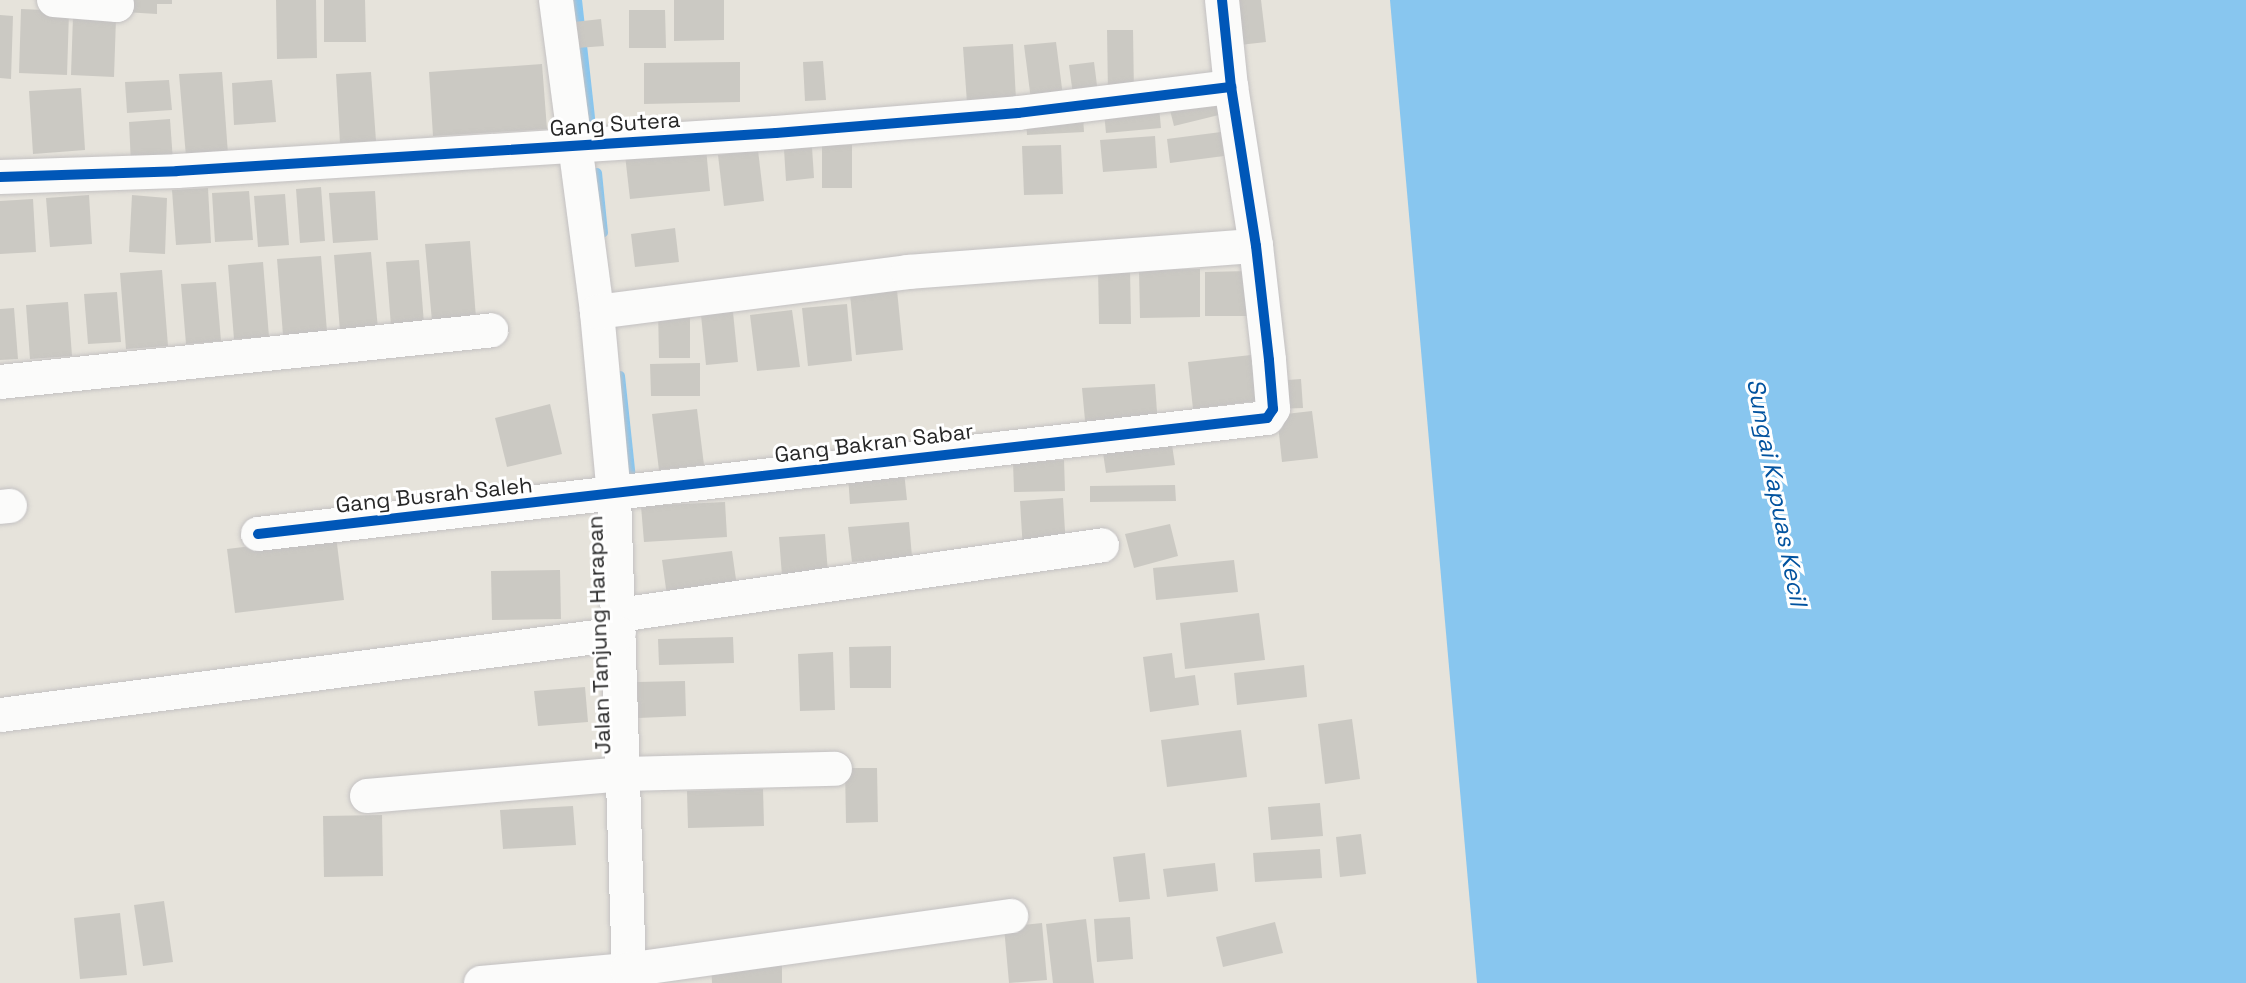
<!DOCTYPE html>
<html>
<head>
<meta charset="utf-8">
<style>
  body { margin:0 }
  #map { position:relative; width:2246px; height:983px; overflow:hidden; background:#e6e3db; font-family:"Space Grotesk",sans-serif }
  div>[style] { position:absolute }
  .water>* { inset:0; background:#88c6ef }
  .stream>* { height:10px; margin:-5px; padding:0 5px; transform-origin:5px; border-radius:5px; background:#88c6ef }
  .building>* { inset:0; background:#cbc9c3 }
  .roads { filter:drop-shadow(0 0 2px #c3c1c2) drop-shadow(0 0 2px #c3c1c2) }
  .minor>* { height:34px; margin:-17px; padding:0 17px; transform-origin:17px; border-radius:17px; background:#fbfbfa }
  .cycleway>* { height:10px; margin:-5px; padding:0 5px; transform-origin:5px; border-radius:5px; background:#0057b8 }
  span { translate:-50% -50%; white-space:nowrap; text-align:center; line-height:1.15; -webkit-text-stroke:6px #fff; paint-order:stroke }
  .street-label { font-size:22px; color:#272727 }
  .water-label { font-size:24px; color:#02539f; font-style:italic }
</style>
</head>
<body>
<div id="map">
  <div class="water">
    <i style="clip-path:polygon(1390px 0,2246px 0,2246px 983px,1477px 983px)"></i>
  </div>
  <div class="stream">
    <i style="left:577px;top:0;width:119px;rotate:83.7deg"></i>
    <i style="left:597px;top:173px;width:60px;rotate:84.3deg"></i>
    <i style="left:620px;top:376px;width:113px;rotate:83.9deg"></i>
  </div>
  <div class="building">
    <i style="clip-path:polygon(125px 0,172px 0,172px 4px,157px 4px,157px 14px,124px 12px)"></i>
    <i style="clip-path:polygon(276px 0,316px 0,317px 58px,277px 59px)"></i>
    <i style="clip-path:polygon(324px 0,365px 0,366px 42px,324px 42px)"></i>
    <i style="clip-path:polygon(674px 0,724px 0,724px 40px,674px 41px)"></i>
    <i style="clip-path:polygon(1234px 0,1261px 0,1266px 42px,1231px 46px)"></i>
    <i style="clip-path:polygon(21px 9px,69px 11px,67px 75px,19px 73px)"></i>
    <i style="clip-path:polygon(629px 10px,665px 10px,666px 48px,629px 48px)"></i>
    <i style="clip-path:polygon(0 15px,13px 16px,11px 79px,0 78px)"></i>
    <i style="clip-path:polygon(73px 16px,116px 18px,114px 77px,71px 75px)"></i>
    <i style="clip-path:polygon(601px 19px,604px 46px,577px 48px,574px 22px)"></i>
    <i style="clip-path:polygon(1107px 30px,1133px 30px,1134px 95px,1108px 95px)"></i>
    <i style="clip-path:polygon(1056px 42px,1063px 96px,1031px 100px,1024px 45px)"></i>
    <i style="clip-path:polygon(1013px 44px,1016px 100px,967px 103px,963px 47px)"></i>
    <i style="clip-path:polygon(823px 61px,826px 100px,805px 101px,803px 62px)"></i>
    <i style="clip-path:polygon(740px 62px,740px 102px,644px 104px,644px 63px)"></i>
    <i style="clip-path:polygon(1094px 62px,1098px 93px,1073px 95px,1069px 65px)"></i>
    <i style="clip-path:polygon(542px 64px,547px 129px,433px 136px,429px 72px)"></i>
    <i style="clip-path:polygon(222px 72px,228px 154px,186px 157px,179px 74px)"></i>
    <i style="clip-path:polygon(371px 72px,376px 141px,340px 143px,336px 74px)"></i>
    <i style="clip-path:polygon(169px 80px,172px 110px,127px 113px,125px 82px)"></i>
    <i style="clip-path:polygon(272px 80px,276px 122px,234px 125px,232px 83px)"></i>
    <i style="clip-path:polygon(81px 88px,85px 150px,33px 154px,29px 91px)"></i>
    <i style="clip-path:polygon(1222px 94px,1227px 113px,1174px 126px,1169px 106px)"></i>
    <i style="clip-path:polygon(1159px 107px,1161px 128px,1106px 133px,1104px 112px)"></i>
    <i style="clip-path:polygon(1083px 115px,1084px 132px,1027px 135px,1026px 118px)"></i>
    <i style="clip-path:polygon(170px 119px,173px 161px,131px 164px,129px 122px)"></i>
    <i style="clip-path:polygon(1221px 132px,1224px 156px,1170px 163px,1167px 139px)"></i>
    <i style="clip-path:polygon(1155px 136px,1157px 168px,1103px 172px,1100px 140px)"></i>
    <i style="clip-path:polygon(822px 145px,852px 145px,852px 188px,822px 188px)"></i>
    <i style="clip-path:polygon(1061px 145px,1063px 194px,1024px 195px,1022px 146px)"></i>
    <i style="clip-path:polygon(812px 147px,814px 178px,786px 181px,784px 149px)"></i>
    <i style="clip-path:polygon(706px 148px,710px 191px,630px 199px,625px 155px)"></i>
    <i style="clip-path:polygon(758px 150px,764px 201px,724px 206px,718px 155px)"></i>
    <i style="clip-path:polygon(321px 187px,325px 241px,300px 243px,296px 189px)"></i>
    <i style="clip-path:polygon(208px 188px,211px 243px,176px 245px,172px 190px)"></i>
    <i style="clip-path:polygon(249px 191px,253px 240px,215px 242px,212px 193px)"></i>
    <i style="clip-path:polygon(375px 191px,378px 240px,333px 243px,329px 193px)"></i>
    <i style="clip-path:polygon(285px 194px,289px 245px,258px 247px,254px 196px)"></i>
    <i style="clip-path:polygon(89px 195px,92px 244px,50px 247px,46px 198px)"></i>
    <i style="clip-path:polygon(132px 195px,167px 198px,165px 254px,129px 252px)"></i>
    <i style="clip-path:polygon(33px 199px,36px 252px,0 254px,0 201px)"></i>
    <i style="clip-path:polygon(675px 228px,679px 262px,635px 267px,631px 234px)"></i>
    <i style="clip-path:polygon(470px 241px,476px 318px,432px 321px,425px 244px)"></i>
    <i style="clip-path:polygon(371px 252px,378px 329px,340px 331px,334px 255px)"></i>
    <i style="clip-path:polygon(321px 256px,327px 332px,283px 335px,277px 259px)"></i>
    <i style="clip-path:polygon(419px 260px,424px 324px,391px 326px,386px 262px)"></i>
    <i style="clip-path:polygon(263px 262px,269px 337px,234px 339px,228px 265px)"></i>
    <i style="clip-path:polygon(1098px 269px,1130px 269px,1131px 324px,1099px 324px)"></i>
    <i style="clip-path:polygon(1200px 269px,1200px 317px,1140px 318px,1139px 270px)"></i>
    <i style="clip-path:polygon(162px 270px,168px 346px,126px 349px,120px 273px)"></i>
    <i style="clip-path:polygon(1250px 271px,1250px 316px,1205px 316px,1205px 272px)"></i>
    <i style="clip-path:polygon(216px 282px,221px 341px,186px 344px,181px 284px)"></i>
    <i style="clip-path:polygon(897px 290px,903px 350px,856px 355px,850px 294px)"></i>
    <i style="clip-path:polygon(117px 292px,121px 342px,88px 344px,84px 294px)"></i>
    <i style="clip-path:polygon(68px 302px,72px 356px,30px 359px,26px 305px)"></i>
    <i style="clip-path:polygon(847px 304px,852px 361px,808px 366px,802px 308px)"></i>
    <i style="clip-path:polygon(14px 308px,18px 359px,0 360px,0 309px)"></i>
    <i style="clip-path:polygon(658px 309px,690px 309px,690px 358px,659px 358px)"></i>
    <i style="clip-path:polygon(792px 310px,800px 367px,757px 371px,750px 315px)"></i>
    <i style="clip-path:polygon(733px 312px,738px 362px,706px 365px,701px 315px)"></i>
    <i style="clip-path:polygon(1251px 355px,1256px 401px,1193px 409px,1188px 362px)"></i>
    <i style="clip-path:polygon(700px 363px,700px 396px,651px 396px,650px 364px)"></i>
    <i style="clip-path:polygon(1301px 379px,1303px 408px,1276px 409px,1274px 381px)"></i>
    <i style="clip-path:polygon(1155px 384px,1158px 426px,1086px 431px,1082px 388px)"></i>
    <i style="clip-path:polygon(550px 404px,562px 454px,507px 467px,495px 418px)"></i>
    <i style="clip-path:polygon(697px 409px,704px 465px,659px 470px,652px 414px)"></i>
    <i style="clip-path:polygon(1312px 411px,1318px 458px,1282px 462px,1277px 415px)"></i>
    <i style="clip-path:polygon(1171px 438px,1175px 465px,1106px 473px,1102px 446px)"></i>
    <i style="clip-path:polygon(1064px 460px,1065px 491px,1014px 492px,1013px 462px)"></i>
    <i style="clip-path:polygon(904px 472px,907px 500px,850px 504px,848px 476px)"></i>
    <i style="clip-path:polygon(1175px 485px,1176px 501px,1090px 502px,1090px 486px)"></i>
    <i style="clip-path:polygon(1063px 498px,1066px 548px,1023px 551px,1020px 501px)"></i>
    <i style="clip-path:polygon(725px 502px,727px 537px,644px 542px,641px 506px)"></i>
    <i style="clip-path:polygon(909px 522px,912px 557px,852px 562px,848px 527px)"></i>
    <i style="clip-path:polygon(1170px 524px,1178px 556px,1134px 568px,1125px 534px)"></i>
    <i style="clip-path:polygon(825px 534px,828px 573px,782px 576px,779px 537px)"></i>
    <i style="clip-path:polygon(336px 536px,344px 600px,235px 613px,227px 549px)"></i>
    <i style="clip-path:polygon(732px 551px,738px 594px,668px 603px,662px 560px)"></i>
    <i style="clip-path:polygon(1234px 560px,1238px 592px,1156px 600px,1153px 568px)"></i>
    <i style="clip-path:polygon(560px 570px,561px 619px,492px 620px,491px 571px)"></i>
    <i style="clip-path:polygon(1259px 613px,1265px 660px,1185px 669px,1180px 623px)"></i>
    <i style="clip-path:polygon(733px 637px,734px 663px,659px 665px,658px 639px)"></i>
    <i style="clip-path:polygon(891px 646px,891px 688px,850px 688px,849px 647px)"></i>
    <i style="clip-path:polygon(833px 652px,835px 710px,800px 711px,798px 654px)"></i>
    <i style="clip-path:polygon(1172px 653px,1175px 678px,1195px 675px,1199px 705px,1150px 712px,1143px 657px)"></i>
    <i style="clip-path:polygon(1304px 665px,1307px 697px,1237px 705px,1234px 673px)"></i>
    <i style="clip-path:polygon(685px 681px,686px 716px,638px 718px,637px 682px)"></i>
    <i style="clip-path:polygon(585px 687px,588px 722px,538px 726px,534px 691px)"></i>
    <i style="clip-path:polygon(1352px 719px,1360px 779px,1325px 784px,1318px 724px)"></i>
    <i style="clip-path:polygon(1241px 730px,1247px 777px,1167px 787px,1161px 740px)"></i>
    <i style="clip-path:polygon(845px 768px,877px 768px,878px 822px,846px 823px)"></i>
    <i style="clip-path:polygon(763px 789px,764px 826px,688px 828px,687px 791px)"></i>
    <i style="clip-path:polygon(1320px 803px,1323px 836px,1271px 840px,1268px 807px)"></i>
    <i style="clip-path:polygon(573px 806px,576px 845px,503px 849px,500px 810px)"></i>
    <i style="clip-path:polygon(382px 815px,383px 876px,324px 877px,323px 816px)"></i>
    <i style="clip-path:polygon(1361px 834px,1366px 874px,1340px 877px,1336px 837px)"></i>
    <i style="clip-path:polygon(1320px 849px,1322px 878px,1255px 882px,1253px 853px)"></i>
    <i style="clip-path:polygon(1145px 853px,1150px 899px,1119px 902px,1113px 857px)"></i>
    <i style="clip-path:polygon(1215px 863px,1218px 891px,1167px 897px,1163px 869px)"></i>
    <i style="clip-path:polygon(164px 901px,173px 962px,143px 966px,134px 905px)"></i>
    <i style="clip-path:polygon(120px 913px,127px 975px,80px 979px,74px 918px)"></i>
    <i style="clip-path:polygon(1130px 917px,1133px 959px,1097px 962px,1094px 919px)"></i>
    <i style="clip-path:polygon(1086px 919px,1094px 983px,1053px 983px,1046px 924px)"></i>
    <i style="clip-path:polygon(1275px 922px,1283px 953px,1223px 967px,1216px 937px)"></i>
    <i style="clip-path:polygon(1042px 923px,1047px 980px,1009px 983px,1004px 927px)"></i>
    <i style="clip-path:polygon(711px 959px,782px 959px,782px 983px,712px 983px)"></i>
  </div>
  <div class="roads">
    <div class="minor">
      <i style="left:54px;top:0;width:63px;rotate:4.5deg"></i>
      <i style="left:117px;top:5px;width:5px;rotate:-101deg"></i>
      <i style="left:556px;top:0;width:315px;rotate:82.5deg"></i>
      <i style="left:597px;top:312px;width:184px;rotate:84.7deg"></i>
      <i style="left:614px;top:495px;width:488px;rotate:88.2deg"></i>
      <i style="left:0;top:177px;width:177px;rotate:-1.9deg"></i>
      <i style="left:177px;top:171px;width:600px;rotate:-3.63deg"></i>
      <i style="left:776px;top:133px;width:243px;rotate:-4.7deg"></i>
      <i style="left:1018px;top:113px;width:215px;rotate:-7deg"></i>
      <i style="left:597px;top:312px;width:314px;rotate:-7.3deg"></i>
      <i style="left:908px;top:272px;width:349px;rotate:-4.3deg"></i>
      <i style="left:0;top:382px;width:494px;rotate:-6deg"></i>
      <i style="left:0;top:507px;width:10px;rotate:-6deg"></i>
      <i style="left:258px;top:534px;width:1016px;rotate:-6.56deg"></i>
      <i style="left:1267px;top:418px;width:11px;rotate:-56deg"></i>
      <i style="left:1273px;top:409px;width:49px;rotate:-94.7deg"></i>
      <i style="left:1269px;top:360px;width:115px;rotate:-96.5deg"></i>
      <i style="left:1256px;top:246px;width:161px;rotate:-98.9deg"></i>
      <i style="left:1231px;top:87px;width:87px;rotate:-95.9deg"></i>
      <i style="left:619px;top:615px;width:488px;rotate:-8.2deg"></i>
      <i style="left:1px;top:715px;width:623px;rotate:-7.47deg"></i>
      <i style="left:367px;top:796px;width:258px;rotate:-4.9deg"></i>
      <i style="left:624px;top:774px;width:211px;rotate:-1.4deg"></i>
      <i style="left:481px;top:983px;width:147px;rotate:-5.1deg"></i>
      <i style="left:627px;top:970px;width:388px;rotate:-8deg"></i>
    </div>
  </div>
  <div class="cycleway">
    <i style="left:0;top:177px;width:177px;rotate:-1.9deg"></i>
    <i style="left:177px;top:171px;width:600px;rotate:-3.63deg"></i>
    <i style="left:776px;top:133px;width:243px;rotate:-4.7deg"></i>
    <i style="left:1018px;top:113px;width:215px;rotate:-7deg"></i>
    <i style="left:258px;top:534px;width:1016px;rotate:-6.56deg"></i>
    <i style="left:1267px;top:418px;width:11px;rotate:-56deg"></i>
    <i style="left:1273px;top:409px;width:49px;rotate:-94.7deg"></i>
    <i style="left:1269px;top:360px;width:115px;rotate:-96.5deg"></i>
    <i style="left:1256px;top:246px;width:161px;rotate:-98.9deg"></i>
    <i style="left:1231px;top:87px;width:87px;rotate:-95.9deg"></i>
  </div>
  <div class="street-label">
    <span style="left:615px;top:124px;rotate:-4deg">Gang Sutera</span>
    <span style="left:874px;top:443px;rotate:-7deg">Gang Bakran Sabar</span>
    <span style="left:434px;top:495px;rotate:-6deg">Gang Busrah Saleh</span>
    <span style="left:599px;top:635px;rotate:-92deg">Jalan Tanjung Harapan</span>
  </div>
  <div class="water-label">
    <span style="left:1777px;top:492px;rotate:79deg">Sungai Kapuas Kecil</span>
  </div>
</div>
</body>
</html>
